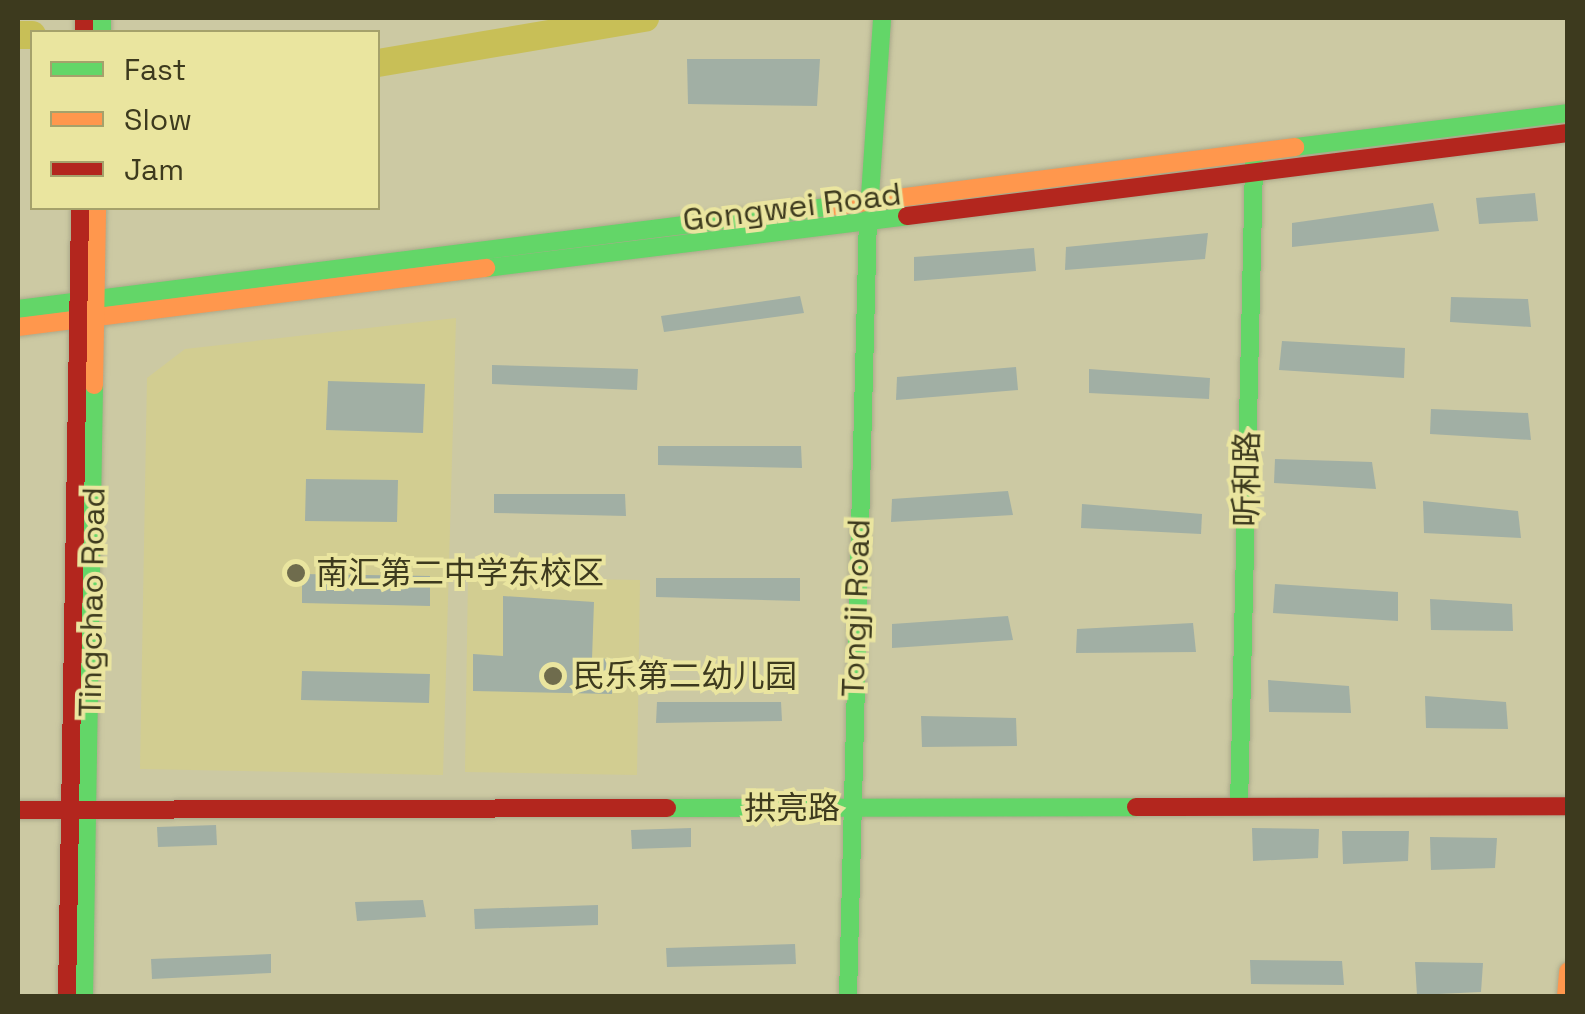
<!DOCTYPE html>
<html>
<head>
<meta charset="utf-8">
<style>
  body { margin:0 }
  #map { position:relative; width:1585px; height:1014px; overflow:hidden; background:#ccc9a3; font-family:"Space Grotesk","Noto Sans SC",sans-serif }
  div>[style] { position:absolute }
  .built>* { inset:0; background:#d2cd91 }
  .river>* { height:28px; margin:-14px; padding:0 14px; transform-origin:14px; border-radius:14px; background:#c8bf57 }
  .building>* { inset:0; background:#a1afa4 }
  .roads { filter:drop-shadow(0 0 2px #aba98b) drop-shadow(0 0 2px #aba98b) }
  .fast>* { height:18px; margin:-9px; padding:0 9px; transform-origin:9px; border-radius:9px; background:#63d668 }
  .slow>* { height:18px; margin:-9px; padding:0 9px; transform-origin:9px; border-radius:9px; background:#ff974d }
  .jam>* { height:18px; margin:-9px; padding:0 9px; transform-origin:9px; border-radius:9px; background:#b3261e }
  .dots>* { width:28px; height:28px; translate:-50% -50%; box-sizing:border-box; border:5px solid #eae59f; border-radius:50% }
  span { translate:-50% -50%; white-space:nowrap; text-align:center; line-height:1.15; -webkit-text-stroke:8px #eae59f; paint-order:stroke }
  .street-label { font-size:32px; color:#3d3a1e }
  .poi-label { font-size:32px; color:#3d3a1e }
  .left { translate:0 -50%; text-align:left }
  .frame { position:absolute; inset:0; border:20px solid #3d3a1e; pointer-events:none }
  .legend { position:absolute; left:30px; top:30px; width:350px; height:180px; box-sizing:border-box; background:#eae59f; border:2px solid #a5a16b; margin:0; padding:12px 18px; list-style:none; font-size:30px; color:#3d3a1e }
  .legend li { display:flex; align-items:center; gap:20px; height:50px }
  .legend b { width:50px; border:2px solid #a5a16b }
</style>
</head>
<body>
<div id="map">
  <div class="built">
    <i style="clip-path:polygon(456px 318px,443px 775px,140px 769px,147px 378px,185px 349px)"></i>
    <i style="clip-path:polygon(468px 577px,640px 580px,637px 775px,465px 772px)"></i>
  </div>
  <div class="river">
    <i style="left:18px;top:35px;width:14px"></i>
    <i style="left:378px;top:63px;width:271px;rotate:-9.6deg"></i>
  </div>
  <div class="building">
    <i style="clip-path:polygon(687px 59px,820px 59px,817px 106px,688px 104px)"></i>
    <i style="clip-path:polygon(1535px 193px,1538px 221px,1479px 224px,1476px 198px)"></i>
    <i style="clip-path:polygon(1433px 203px,1439px 231px,1292px 247px,1292px 223px)"></i>
    <i style="clip-path:polygon(1208px 233px,1205px 259px,1065px 270px,1066px 247px)"></i>
    <i style="clip-path:polygon(1034px 248px,1036px 271px,914px 281px,914px 257px)"></i>
    <i style="clip-path:polygon(800px 296px,804px 313px,664px 332px,661px 316px)"></i>
    <i style="clip-path:polygon(1451px 297px,1528px 299px,1531px 327px,1450px 322px)"></i>
    <i style="clip-path:polygon(1282px 341px,1405px 348px,1404px 378px,1279px 370px)"></i>
    <i style="clip-path:polygon(492px 365px,638px 369px,637px 390px,492px 384px)"></i>
    <i style="clip-path:polygon(1016px 367px,1018px 390px,896px 400px,897px 377px)"></i>
    <i style="clip-path:polygon(1089px 369px,1210px 378px,1209px 399px,1089px 393px)"></i>
    <i style="clip-path:polygon(328px 381px,425px 384px,423px 433px,326px 430px)"></i>
    <i style="clip-path:polygon(1431px 409px,1528px 413px,1531px 440px,1430px 434px)"></i>
    <i style="clip-path:polygon(658px 446px,801px 446px,802px 468px,658px 465px)"></i>
    <i style="clip-path:polygon(1275px 459px,1372px 462px,1376px 489px,1274px 483px)"></i>
    <i style="clip-path:polygon(306px 479px,398px 480px,397px 522px,305px 521px)"></i>
    <i style="clip-path:polygon(1008px 491px,1013px 515px,891px 522px,892px 499px)"></i>
    <i style="clip-path:polygon(494px 494px,625px 494px,626px 516px,494px 513px)"></i>
    <i style="clip-path:polygon(1423px 501px,1518px 511px,1521px 538px,1424px 533px)"></i>
    <i style="clip-path:polygon(1082px 504px,1202px 514px,1201px 534px,1081px 528px)"></i>
    <i style="clip-path:polygon(302px 574px,430px 576px,430px 606px,302px 603px)"></i>
    <i style="clip-path:polygon(656px 578px,800px 578px,800px 601px,656px 597px)"></i>
    <i style="clip-path:polygon(1275px 584px,1398px 592px,1398px 621px,1273px 613px)"></i>
    <i style="clip-path:polygon(503px 596px,594px 602px,592px 659px,613px 658px,612px 694px,473px 691px,473px 654px,503px 656px)"></i>
    <i style="clip-path:polygon(1430px 599px,1512px 604px,1513px 631px,1431px 630px)"></i>
    <i style="clip-path:polygon(1008px 616px,1013px 640px,892px 648px,892px 624px)"></i>
    <i style="clip-path:polygon(1193px 623px,1196px 652px,1076px 653px,1077px 629px)"></i>
    <i style="clip-path:polygon(302px 671px,430px 674px,429px 703px,301px 700px)"></i>
    <i style="clip-path:polygon(1268px 680px,1349px 686px,1351px 713px,1269px 712px)"></i>
    <i style="clip-path:polygon(1425px 696px,1506px 702px,1508px 729px,1426px 728px)"></i>
    <i style="clip-path:polygon(657px 702px,781px 702px,782px 721px,656px 723px)"></i>
    <i style="clip-path:polygon(921px 716px,1016px 718px,1017px 746px,922px 747px)"></i>
    <i style="clip-path:polygon(216px 825px,217px 845px,158px 847px,157px 827px)"></i>
    <i style="clip-path:polygon(691px 828px,691px 847px,632px 849px,631px 830px)"></i>
    <i style="clip-path:polygon(1252px 828px,1319px 829px,1318px 858px,1253px 861px)"></i>
    <i style="clip-path:polygon(1342px 831px,1409px 831px,1408px 861px,1343px 864px)"></i>
    <i style="clip-path:polygon(1430px 837px,1497px 838px,1495px 868px,1431px 870px)"></i>
    <i style="clip-path:polygon(423px 900px,426px 917px,357px 921px,355px 902px)"></i>
    <i style="clip-path:polygon(598px 905px,598px 925px,475px 929px,474px 909px)"></i>
    <i style="clip-path:polygon(795px 944px,796px 964px,667px 967px,666px 948px)"></i>
    <i style="clip-path:polygon(271px 954px,271px 973px,152px 979px,151px 959px)"></i>
    <i style="clip-path:polygon(1250px 960px,1342px 961px,1344px 985px,1251px 984px)"></i>
    <i style="clip-path:polygon(1415px 962px,1483px 963px,1481px 992px,1417px 995px)"></i>
  </div>
  <div class="roads">
    <div class="fast">
      <i style="left:102px;top:18px;width:14px;rotate:90deg"></i>
      <i style="left:1295px;top:147px;width:275px;rotate:-7.1deg"></i>
      <i style="left:870px;top:196px;width:178px;rotate:-86.1deg"></i>
      <i style="left:486px;top:268px;width:424px;rotate:-7deg"></i>
      <i style="left:18px;top:309px;width:823px;rotate:-7.19deg"></i>
      <i style="left:1239px;top:806px;width:643px;rotate:-88.66deg"></i>
      <i style="left:667px;top:808px;width:469px;rotate:-0.1deg"></i>
      <i style="left:84px;top:996px;width:611px;rotate:-89.06deg"></i>
      <i style="left:848px;top:996px;width:777px;rotate:-88.53deg"></i>
    </div>
    <div class="slow">
      <i style="left:835px;top:206px;width:464px;rotate:-7.3deg"></i>
      <i style="left:18px;top:327px;width:472px;rotate:-7.2deg"></i>
      <i style="left:94px;top:385px;width:177px;rotate:-89deg"></i>
      <i style="left:1566px;top:996px;width:25px;rotate:-85deg"></i>
    </div>
    <div class="jam">
      <i style="left:84px;top:18px;width:14px;rotate:90deg"></i>
      <i style="left:907px;top:216px;width:666px;rotate:-7.16deg"></i>
      <i style="left:1136px;top:807px;width:432px;rotate:-0.1deg"></i>
      <i style="left:18px;top:810px;width:649px;rotate:-0.18deg"></i>
      <i style="left:67px;top:996px;width:788px;rotate:-89.05deg"></i>
    </div>
  </div>
  <div class="dots">
    <i style="left:296px;top:573px;background:#6f6c4d"></i>
    <i style="left:553px;top:676px;background:#6f6c4d"></i>
  </div>
  <div class="street-label">
    <span style="left:792px;top:207px;rotate:-7deg">Gongwei Road</span>
    <span style="left:1247px;top:479px;rotate:-89deg">听和路</span>
    <span style="left:92px;top:602px;rotate:-89deg">Tingchao Road</span>
    <span style="left:856px;top:608px;rotate:-88deg">Tongji Road</span>
    <span style="left:792px;top:808px">拱亮路</span>
  </div>
  <div class="poi-label">
    <span class="left" style="left:316px;top:573px">南汇第二中学东校区</span>
    <span class="left" style="left:573px;top:676px">民乐第二幼儿园</span>
  </div>
  <div class="frame"></div>
  <ul class="legend">
  <li><b style="height:12px;background:#63d668"></b>Fast</li>
  <li><b style="height:12px;background:#ff974d"></b>Slow</li>
  <li><b style="height:12px;background:#b3261e"></b>Jam</li>
  </ul>
</div>
</body>
</html>
